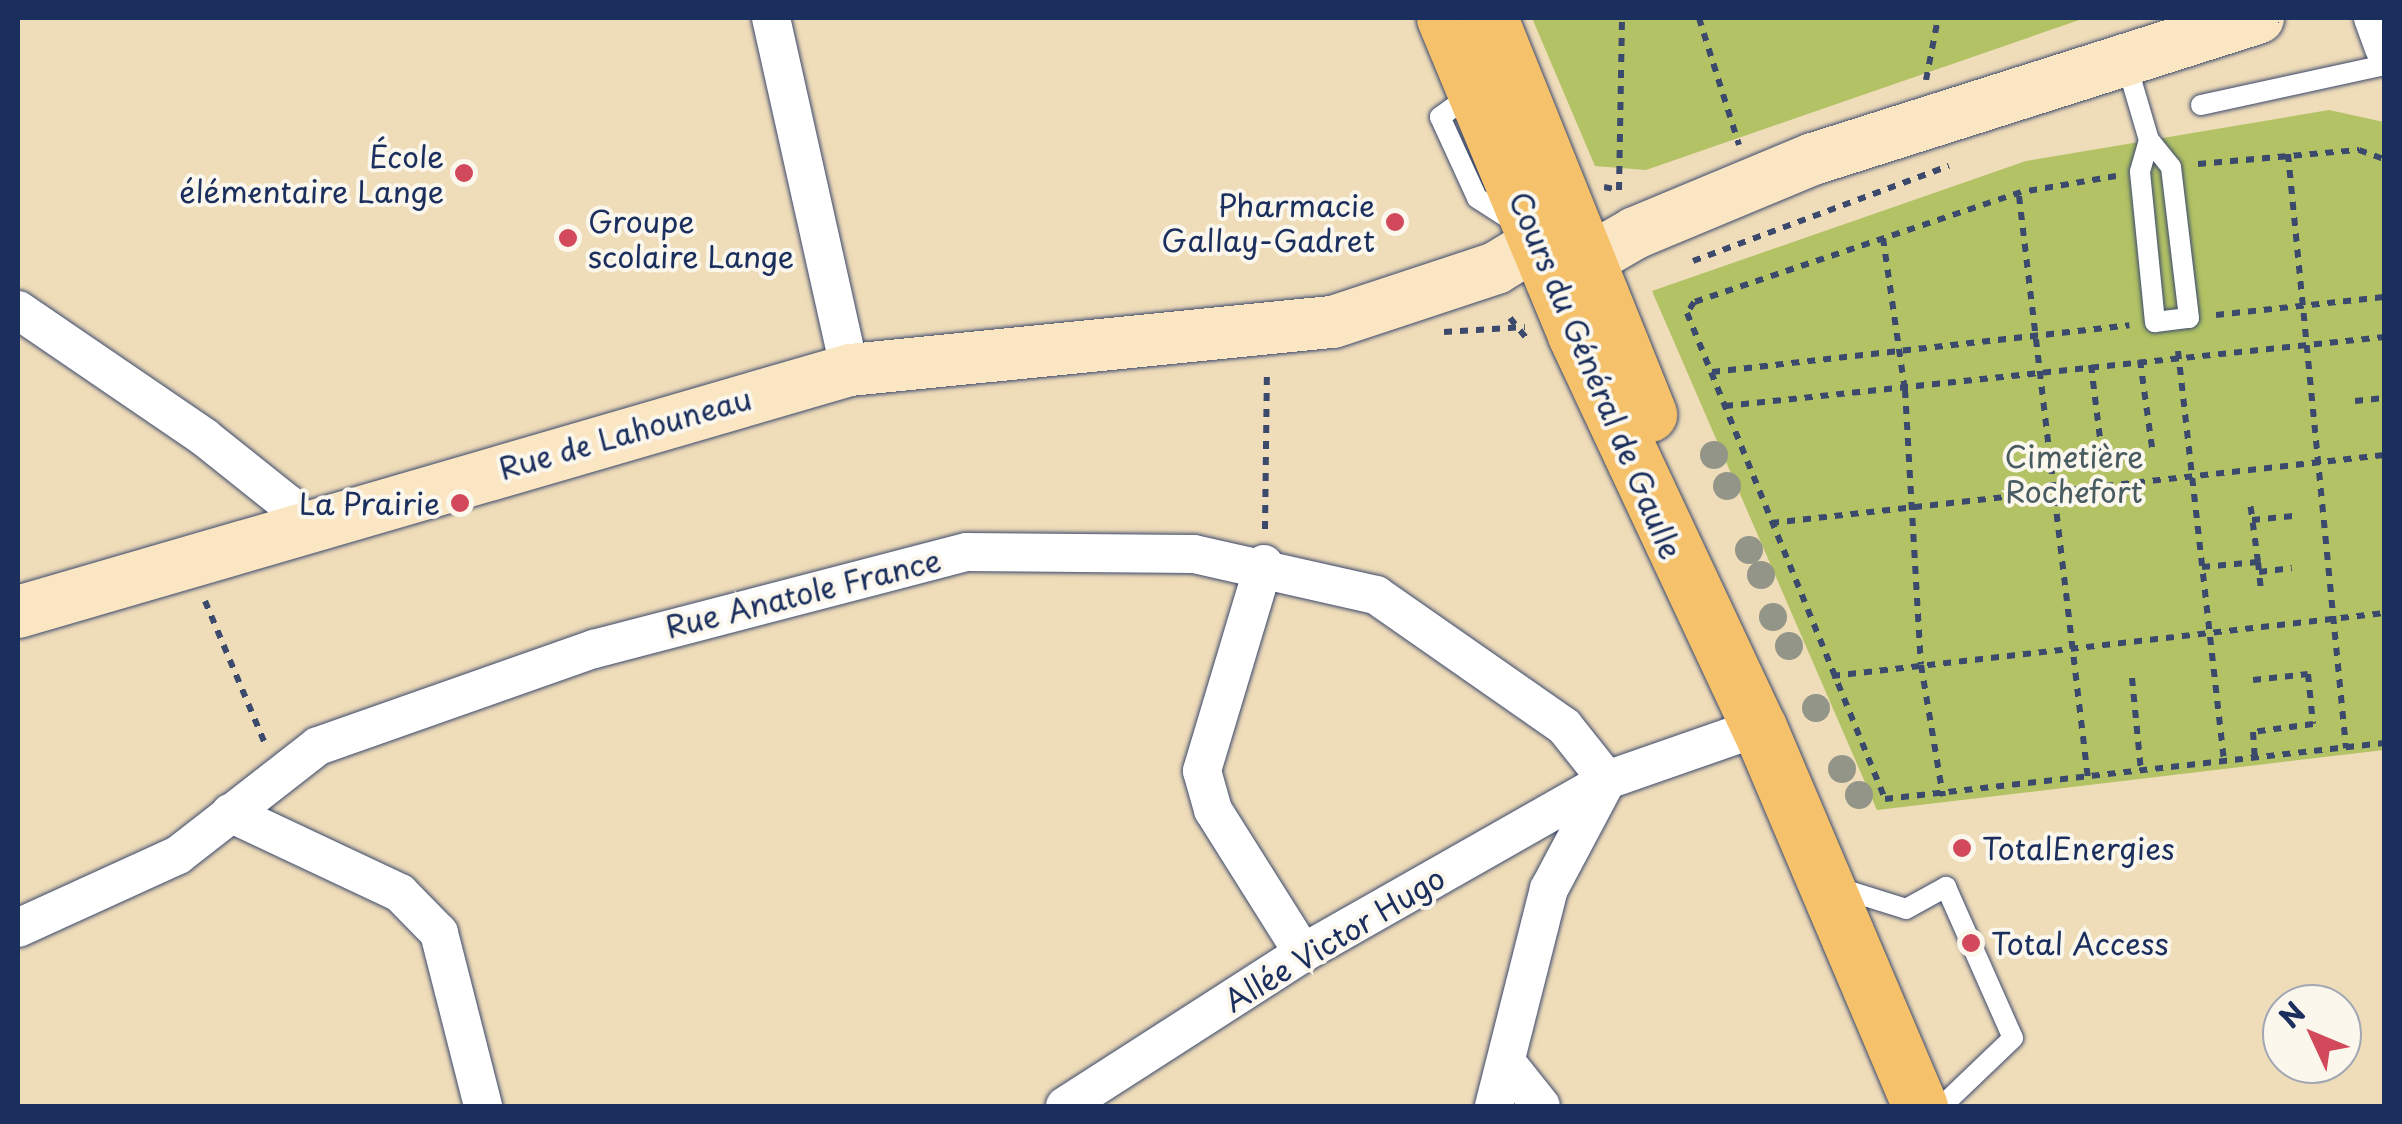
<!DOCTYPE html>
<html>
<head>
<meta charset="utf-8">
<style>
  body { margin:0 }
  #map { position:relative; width:2402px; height:1124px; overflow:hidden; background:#efdcb9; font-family:"Playpen Sans",sans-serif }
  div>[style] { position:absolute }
  .green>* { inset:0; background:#b2c264 }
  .path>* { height:6px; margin-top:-3px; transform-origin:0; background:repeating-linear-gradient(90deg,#3b496c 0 8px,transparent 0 16px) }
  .roads { filter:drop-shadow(0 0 2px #3b496c) drop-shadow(0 0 2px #3b496c) }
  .lane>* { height:20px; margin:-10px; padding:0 10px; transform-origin:10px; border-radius:10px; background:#fff }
  .street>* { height:38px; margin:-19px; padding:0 19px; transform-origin:19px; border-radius:19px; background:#fff }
  .secondary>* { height:52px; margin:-26px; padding:0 26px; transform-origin:26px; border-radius:26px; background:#fbe6c4 }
  .primary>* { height:55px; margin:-27.5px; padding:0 27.5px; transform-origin:27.5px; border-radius:27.5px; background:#f5c16b }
  .trees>* { width:28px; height:28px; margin:-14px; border-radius:50%; background:#939588 }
  .dots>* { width:28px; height:28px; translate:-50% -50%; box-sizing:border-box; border:5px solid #fbf7ec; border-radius:50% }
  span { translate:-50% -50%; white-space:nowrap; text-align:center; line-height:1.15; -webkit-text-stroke:8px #fbf7ec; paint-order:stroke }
  .poi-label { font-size:30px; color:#1b2f5e }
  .right { translate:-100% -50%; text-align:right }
  .left { translate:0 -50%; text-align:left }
  .street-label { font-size:30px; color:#1b2f5e }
  .park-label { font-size:30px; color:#485b60 }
  .frame { position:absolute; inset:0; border:20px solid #1b2f5e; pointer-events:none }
  .north { position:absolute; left:2262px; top:984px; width:100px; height:100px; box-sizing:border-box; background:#fbf7ec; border:2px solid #a1a7b3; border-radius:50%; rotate:314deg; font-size:28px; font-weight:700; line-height:40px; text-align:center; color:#1b2f5e }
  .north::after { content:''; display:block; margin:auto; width:35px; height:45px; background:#d1495b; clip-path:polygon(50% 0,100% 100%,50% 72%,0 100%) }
</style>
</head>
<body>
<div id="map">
  <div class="green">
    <i style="clip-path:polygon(1532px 18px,2085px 18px,1646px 170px,1595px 166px)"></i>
    <i style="clip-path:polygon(2329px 110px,2384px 122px,2384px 750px,1877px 810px,1652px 291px,2026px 161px)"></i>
  </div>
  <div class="path">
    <i style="left:1699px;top:18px;width:133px;rotate:72.5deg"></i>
    <i style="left:1926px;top:80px;width:63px;rotate:-79deg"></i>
    <i style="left:2288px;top:154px;width:597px;rotate:84.42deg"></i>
    <i style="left:2198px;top:164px;width:162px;rotate:-5deg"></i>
    <i style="left:2359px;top:150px;width:27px;rotate:20deg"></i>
    <i style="left:2116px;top:176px;width:96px;rotate:170.4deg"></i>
    <i style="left:2021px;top:192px;width:345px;rotate:161.4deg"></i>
    <i style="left:1694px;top:302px;width:13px;rotate:122deg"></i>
    <i style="left:1687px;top:313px;width:525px;rotate:67.83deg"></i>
    <i style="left:1885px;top:799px;width:502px;rotate:-6.4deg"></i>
    <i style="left:1604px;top:187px;width:15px;rotate:11deg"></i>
    <i style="left:1619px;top:190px;width:172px;rotate:-89deg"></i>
    <i style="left:2019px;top:196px;width:587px;rotate:83.25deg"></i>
    <i style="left:1883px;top:238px;width:154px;rotate:81.8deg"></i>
    <i style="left:1905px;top:390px;width:275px;rotate:86.7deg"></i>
    <i style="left:1921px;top:665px;width:133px;rotate:80.5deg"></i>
    <i style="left:1693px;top:261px;width:273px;rotate:-20.4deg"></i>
    <i style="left:2216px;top:315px;width:169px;rotate:-6.1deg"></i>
    <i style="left:1510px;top:318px;width:26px;rotate:51deg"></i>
    <i style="left:1444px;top:332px;width:81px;rotate:-3.5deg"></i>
    <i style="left:2178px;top:351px;width:414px;rotate:83.6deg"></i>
    <i style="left:2140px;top:360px;width:89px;rotate:82.2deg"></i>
    <i style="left:2091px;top:365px;width:90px;rotate:83deg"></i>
    <i style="left:1712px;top:372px;width:420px;rotate:-6.4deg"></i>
    <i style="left:2355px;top:401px;width:29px;rotate:-6deg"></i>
    <i style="left:1725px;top:406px;width:663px;rotate:-5.98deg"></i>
    <i style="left:2252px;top:520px;width:41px;rotate:-5.6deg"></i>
    <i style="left:1771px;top:523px;width:617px;rotate:-6.33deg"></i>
    <i style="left:1265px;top:529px;width:157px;rotate:-89.3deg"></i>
    <i style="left:2258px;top:562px;width:31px;rotate:84deg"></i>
    <i style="left:2202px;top:567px;width:56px;rotate:-5.1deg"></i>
    <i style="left:2258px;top:562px;width:61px;rotate:-97.6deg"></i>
    <i style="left:2259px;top:572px;width:33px;rotate:-7deg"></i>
    <i style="left:205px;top:601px;width:157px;rotate:67.2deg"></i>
    <i style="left:1832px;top:676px;width:556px;rotate:-6.51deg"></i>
    <i style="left:2132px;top:678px;width:94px;rotate:84.5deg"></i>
    <i style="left:2253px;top:680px;width:55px;rotate:-6.2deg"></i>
    <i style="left:2308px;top:674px;width:50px;rotate:84.3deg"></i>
    <i style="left:2313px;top:724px;width:61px;rotate:172.4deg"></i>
    <i style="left:2253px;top:732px;width:26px;rotate:86deg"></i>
  </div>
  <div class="roads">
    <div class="lane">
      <i style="left:2126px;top:62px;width:81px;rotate:73.6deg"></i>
      <i style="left:2149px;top:140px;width:33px;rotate:106deg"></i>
      <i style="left:2140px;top:172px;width:151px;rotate:84.3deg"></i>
      <i style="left:2155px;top:322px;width:34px;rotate:-7deg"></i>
      <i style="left:2189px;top:318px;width:152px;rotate:-96.8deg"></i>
      <i style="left:2171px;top:167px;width:35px;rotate:-129deg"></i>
      <i style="left:1473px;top:93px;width:41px;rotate:144deg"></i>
      <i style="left:1440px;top:117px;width:89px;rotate:65.4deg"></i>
      <i style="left:1477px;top:198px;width:40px;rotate:32.9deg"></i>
      <i style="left:2201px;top:105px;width:187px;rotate:-12.3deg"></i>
      <i style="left:1836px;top:887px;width:73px;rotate:17.4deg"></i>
      <i style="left:1906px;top:909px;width:46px;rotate:-28.8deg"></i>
      <i style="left:1946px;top:887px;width:165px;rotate:66.1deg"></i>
      <i style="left:2013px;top:1038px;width:98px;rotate:136.2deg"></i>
    </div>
    <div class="street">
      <i style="left:771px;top:18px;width:361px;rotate:77.4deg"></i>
      <i style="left:2373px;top:18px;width:32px;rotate:70deg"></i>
      <i style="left:18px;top:310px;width:225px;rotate:34.3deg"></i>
      <i style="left:204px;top:437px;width:107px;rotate:38.6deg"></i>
      <i style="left:288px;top:504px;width:24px;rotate:68deg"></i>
      <i style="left:1264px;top:564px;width:216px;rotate:106.7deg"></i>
      <i style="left:1202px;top:771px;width:41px;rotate:74.2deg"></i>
      <i style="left:1213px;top:810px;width:169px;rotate:57.8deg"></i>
      <i style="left:230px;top:813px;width:188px;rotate:25.2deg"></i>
      <i style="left:400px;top:893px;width:56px;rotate:45.7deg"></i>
      <i style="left:439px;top:933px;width:179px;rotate:75.7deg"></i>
      <i style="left:18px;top:928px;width:176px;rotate:-24.5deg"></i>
      <i style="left:178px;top:855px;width:177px;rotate:-37.9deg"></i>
      <i style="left:318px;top:746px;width:293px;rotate:-19.4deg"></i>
      <i style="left:594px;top:649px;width:385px;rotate:-14.6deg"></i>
      <i style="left:967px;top:552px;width:227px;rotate:0.5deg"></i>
      <i style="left:1194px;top:554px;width:187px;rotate:12.7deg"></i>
      <i style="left:1376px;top:595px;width:229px;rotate:34.9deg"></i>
      <i style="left:1564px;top:726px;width:69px;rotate:51.5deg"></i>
      <i style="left:1607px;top:780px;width:161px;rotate:-19.2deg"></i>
      <i style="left:1506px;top:1062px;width:56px;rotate:51.5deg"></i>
      <i style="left:1065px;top:1106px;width:283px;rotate:-32.7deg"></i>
      <i style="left:1303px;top:953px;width:350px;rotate:-29.6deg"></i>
      <i style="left:1494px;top:1106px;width:224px;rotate:-75.8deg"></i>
      <i style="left:1549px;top:889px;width:123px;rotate:-62deg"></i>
    </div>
    <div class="secondary">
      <i style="left:1552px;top:281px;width:96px;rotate:-30deg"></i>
      <i style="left:1635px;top:233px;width:193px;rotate:-22.6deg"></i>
      <i style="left:1813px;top:159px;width:467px;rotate:-17.6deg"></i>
      <i style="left:18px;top:612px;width:866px;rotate:-16.22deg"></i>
      <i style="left:850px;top:370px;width:485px;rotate:-5.7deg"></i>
      <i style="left:1333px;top:322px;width:172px;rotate:-18.3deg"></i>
      <i style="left:1496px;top:268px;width:89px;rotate:-31.2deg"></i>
    </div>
    <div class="primary">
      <i style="left:1444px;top:18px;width:343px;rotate:67.5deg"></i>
      <i style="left:1575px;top:335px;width:433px;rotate:64.9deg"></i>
      <i style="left:1759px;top:727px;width:412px;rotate:67deg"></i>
      <i style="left:1490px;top:18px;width:427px;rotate:68.1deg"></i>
    </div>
  </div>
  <div class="trees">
    <i style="left:1714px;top:455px"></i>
    <i style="left:1727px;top:486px"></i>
    <i style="left:1749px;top:550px"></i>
    <i style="left:1761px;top:575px"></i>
    <i style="left:1773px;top:617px"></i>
    <i style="left:1789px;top:646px"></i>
    <i style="left:1816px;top:708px"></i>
    <i style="left:1842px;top:769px"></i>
    <i style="left:1859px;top:795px"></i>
  </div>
  <div class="dots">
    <i style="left:464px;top:173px;background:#d1495b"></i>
    <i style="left:1395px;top:222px;background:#d1495b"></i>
    <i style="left:568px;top:238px;background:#d1495b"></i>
    <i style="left:460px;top:503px;background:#d1495b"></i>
    <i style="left:1962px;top:848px;background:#d1495b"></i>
    <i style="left:1971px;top:943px;background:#d1495b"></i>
  </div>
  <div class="poi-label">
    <span class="right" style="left:444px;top:173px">École<br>élémentaire Lange</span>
    <span class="right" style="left:1375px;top:222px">Pharmacie<br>Gallay-Gadret</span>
    <span class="left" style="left:588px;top:238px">Groupe<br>scolaire Lange</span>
    <span class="right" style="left:440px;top:503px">La Prairie</span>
    <span class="left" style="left:1982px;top:848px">TotalEnergies</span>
    <span class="left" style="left:1991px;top:943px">Total Access</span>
  </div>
  <div class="street-label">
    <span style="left:1596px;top:375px;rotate:67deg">Cours du Général de Gaulle</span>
    <span style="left:625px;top:433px;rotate:-16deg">Rue de Lahouneau</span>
    <span style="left:803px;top:593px;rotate:-14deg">Rue Anatole France</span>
    <span style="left:1334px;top:939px;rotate:-31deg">Allée Victor Hugo</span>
  </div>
  <div class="park-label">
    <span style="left:2074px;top:473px">Cimetière<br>Rochefort</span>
  </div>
  <div class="frame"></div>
  <div class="north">N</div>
</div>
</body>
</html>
